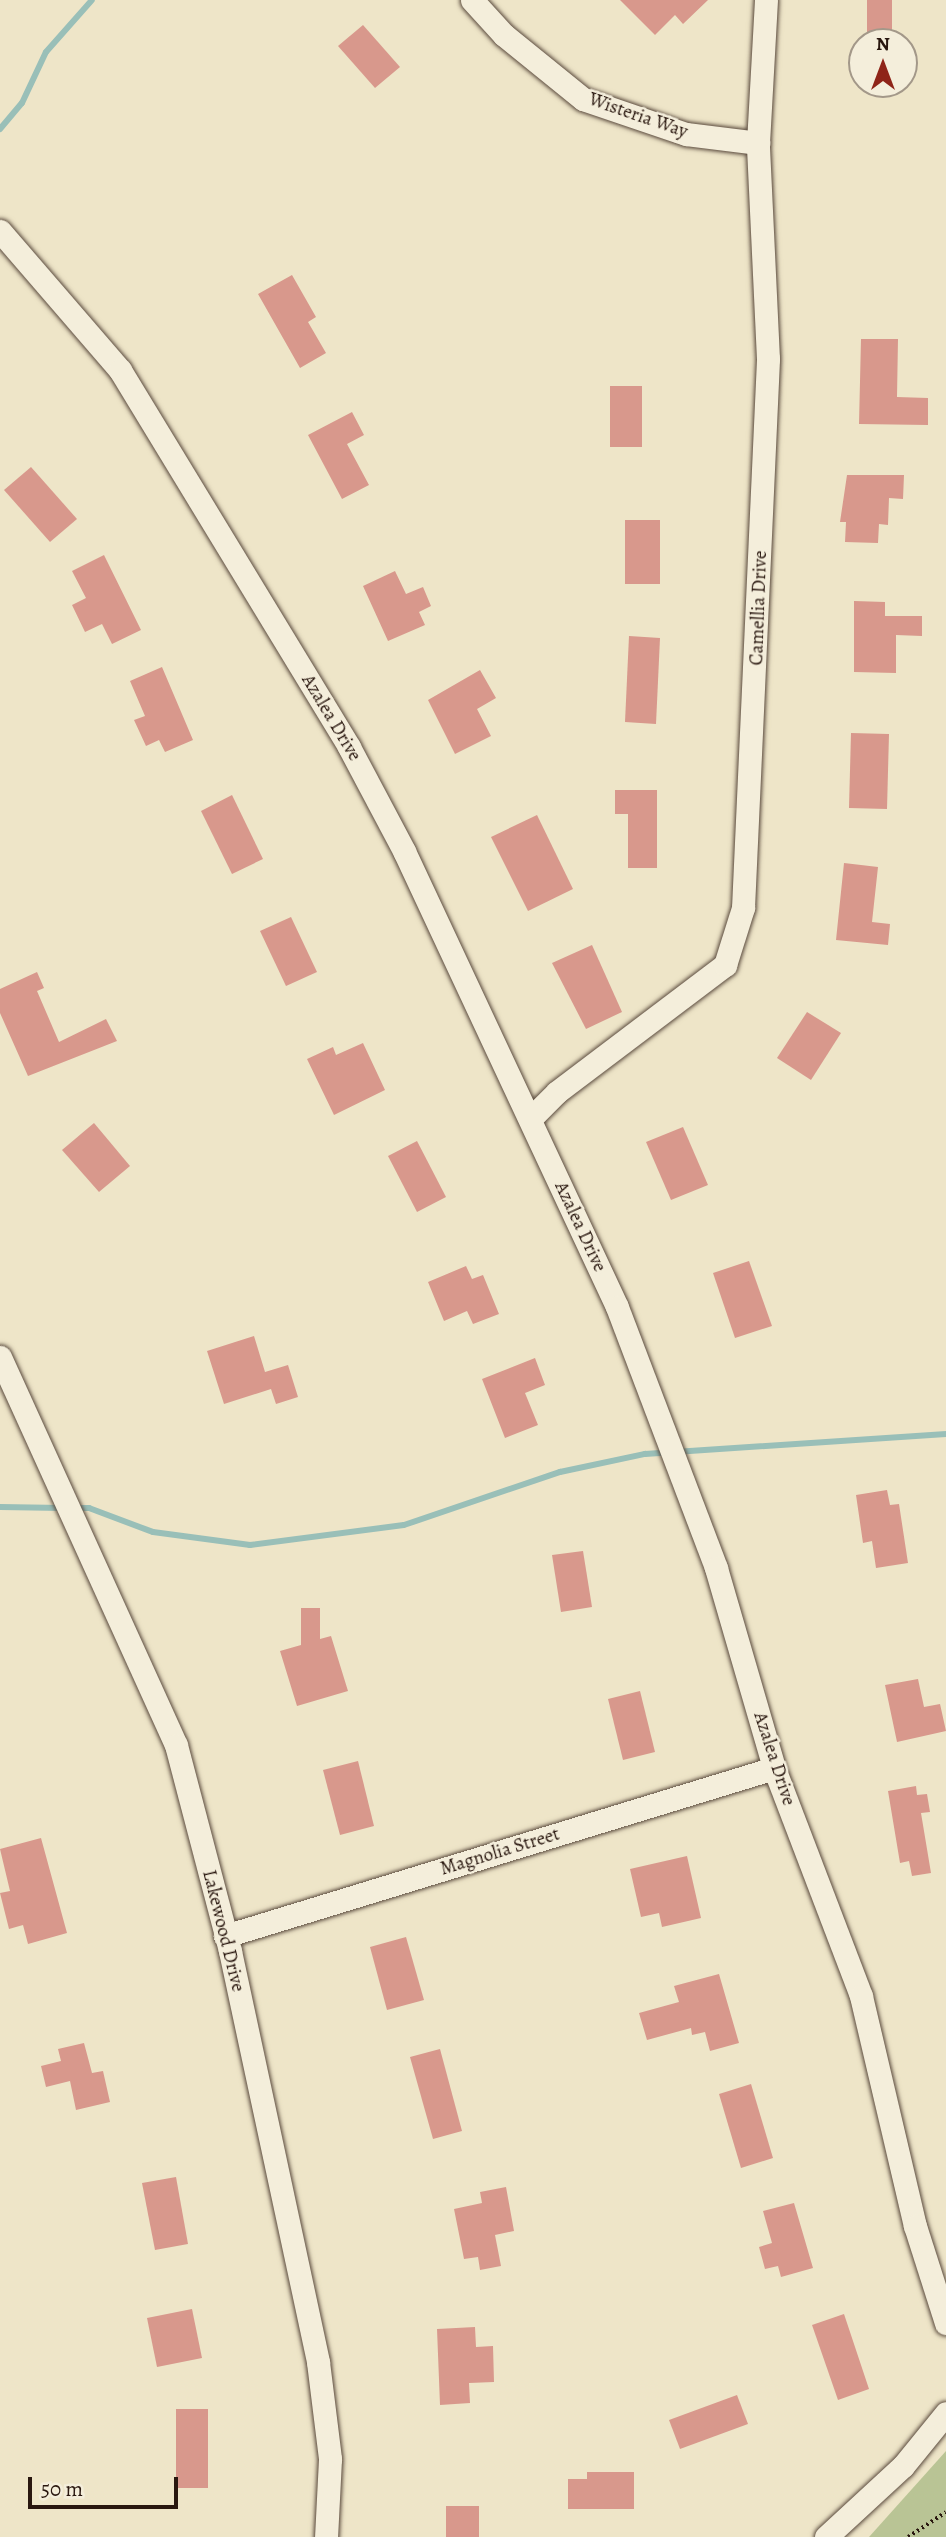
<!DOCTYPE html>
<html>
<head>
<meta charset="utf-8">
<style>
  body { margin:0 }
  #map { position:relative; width:946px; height:2537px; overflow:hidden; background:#eee5c8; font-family:Alegreya,serif }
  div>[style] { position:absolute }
  .green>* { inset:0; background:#b9c495 }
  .stream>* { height:6px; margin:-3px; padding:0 3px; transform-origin:3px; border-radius:3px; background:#99bfb8 }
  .building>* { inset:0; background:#d8988c }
  .path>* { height:3.5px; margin-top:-1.75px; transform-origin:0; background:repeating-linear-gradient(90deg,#29170f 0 2px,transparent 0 5.5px) }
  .roads { filter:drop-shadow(0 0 2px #5a4a3d) drop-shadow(0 0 2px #5a4a3d) }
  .minor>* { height:23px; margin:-11.5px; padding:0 11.5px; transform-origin:11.5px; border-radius:11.5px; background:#f4eedb }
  span { translate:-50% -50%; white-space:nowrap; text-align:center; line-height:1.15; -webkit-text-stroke:5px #f4eedb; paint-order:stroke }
  .street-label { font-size:19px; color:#29170f }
  .north { position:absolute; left:848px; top:28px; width:70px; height:70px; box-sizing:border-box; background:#f4eedb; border:2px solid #a39889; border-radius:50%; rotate:0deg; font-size:19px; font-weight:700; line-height:28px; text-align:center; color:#29170f }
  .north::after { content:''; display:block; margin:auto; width:24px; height:32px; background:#8f2418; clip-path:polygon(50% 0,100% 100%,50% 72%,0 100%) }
  .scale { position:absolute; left:28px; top:2477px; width:150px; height:32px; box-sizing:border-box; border:4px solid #29170f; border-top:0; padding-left:9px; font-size:21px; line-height:24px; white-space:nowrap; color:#29170f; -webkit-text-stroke:5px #f4eedb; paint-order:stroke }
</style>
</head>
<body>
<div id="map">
  <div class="green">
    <i style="clip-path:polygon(946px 2451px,946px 2537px,869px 2537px)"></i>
  </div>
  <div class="stream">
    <i style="left:0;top:129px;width:34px;rotate:-50deg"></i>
    <i style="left:22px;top:103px;width:56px;rotate:-64.8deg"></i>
    <i style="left:46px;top:52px;width:69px;rotate:-48.5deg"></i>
    <i style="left:0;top:1507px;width:63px;rotate:0.9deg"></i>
    <i style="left:74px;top:1508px;width:15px"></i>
    <i style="left:89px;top:1508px;width:68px;rotate:20.6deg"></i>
    <i style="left:153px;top:1532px;width:98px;rotate:7.6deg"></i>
    <i style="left:250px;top:1545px;width:155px;rotate:-7.4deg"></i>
    <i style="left:404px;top:1525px;width:165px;rotate:-18.8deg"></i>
    <i style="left:560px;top:1472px;width:87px;rotate:-12deg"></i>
    <i style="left:645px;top:1454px;width:302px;rotate:-3.8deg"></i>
  </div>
  <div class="building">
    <i style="clip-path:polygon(620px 0,708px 0,683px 24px,675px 15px,655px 35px)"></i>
    <i style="clip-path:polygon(867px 0,892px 0,892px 42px,867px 42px)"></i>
    <i style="clip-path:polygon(363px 25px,400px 67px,375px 88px,338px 46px)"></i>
    <i style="clip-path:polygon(292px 275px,316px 317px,308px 322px,326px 353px,300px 368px,258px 294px)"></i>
    <i style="clip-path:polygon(861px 339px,898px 339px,897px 397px,928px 398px,928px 425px,859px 424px)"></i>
    <i style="clip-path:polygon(610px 386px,642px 386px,642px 447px,610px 447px)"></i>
    <i style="clip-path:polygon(352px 412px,364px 435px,347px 444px,369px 485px,342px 499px,308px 435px)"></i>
    <i style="clip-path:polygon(31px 467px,77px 519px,50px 542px,4px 490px)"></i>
    <i style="clip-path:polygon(847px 475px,904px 475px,903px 499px,889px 498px,888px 525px,879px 524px,878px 543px,845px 542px,846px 522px,840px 522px)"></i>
    <i style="clip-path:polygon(625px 520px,660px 520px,660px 584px,625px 584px)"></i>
    <i style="clip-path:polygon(104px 555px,141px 630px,112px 644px,102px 624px,85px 632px,72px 605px,86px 598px,72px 571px)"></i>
    <i style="clip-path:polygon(395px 571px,406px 594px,423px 587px,431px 606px,419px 612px,425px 625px,388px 641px,363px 586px)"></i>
    <i style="clip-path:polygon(854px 601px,885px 602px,885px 616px,922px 616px,922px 636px,896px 635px,896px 673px,854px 672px)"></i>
    <i style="clip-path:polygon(629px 636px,660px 638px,656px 724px,625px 722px)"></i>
    <i style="clip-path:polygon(162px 667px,193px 740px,165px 752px,159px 740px,146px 746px,134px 720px,145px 716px,130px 681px)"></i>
    <i style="clip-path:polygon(480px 670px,496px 698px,477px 709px,491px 736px,455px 754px,428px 700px)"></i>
    <i style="clip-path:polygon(851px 733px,889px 734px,887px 809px,849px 808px)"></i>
    <i style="clip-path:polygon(615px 790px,657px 790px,657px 868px,628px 868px,628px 814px,615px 814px)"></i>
    <i style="clip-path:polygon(232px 795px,263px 859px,232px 874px,201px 811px)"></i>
    <i style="clip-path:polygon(537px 815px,573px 889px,528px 911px,491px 837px)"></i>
    <i style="clip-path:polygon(844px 863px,878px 867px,872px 922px,890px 924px,888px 945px,836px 940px)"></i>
    <i style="clip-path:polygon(291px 917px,317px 972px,286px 986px,260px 931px)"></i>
    <i style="clip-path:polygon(592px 945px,622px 1012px,586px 1029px,552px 963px)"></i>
    <i style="clip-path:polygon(37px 972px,44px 988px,37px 991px,59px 1042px,106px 1019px,117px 1041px,28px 1076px,0 1013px,0 989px)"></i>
    <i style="clip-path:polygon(807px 1012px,841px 1033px,811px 1080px,777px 1058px)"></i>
    <i style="clip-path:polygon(363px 1043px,385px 1090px,334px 1115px,307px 1059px,333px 1047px,336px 1055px)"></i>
    <i style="clip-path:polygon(94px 1123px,130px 1166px,99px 1192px,62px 1150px)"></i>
    <i style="clip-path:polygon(683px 1127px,708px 1185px,671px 1200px,646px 1142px)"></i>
    <i style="clip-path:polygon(417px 1141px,446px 1197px,417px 1212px,388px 1156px)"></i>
    <i style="clip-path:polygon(749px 1261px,772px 1326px,735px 1338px,713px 1273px)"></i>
    <i style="clip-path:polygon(466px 1266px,472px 1279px,483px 1275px,499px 1314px,473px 1324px,467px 1311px,444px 1321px,428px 1282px)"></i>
    <i style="clip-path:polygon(254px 1336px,265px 1372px,288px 1365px,298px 1397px,276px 1404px,271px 1389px,224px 1404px,207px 1351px)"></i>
    <i style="clip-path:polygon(535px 1358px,545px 1385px,525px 1393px,538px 1425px,505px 1438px,482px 1379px)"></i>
    <i style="clip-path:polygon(887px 1490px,890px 1505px,899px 1504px,908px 1563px,876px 1568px,872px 1541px,863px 1543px,856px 1495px)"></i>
    <i style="clip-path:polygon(583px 1551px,592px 1607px,561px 1612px,552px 1555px)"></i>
    <i style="clip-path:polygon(301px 1608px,320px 1608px,320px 1639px,331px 1636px,348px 1691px,297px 1706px,280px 1651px,301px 1645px)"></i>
    <i style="clip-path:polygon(918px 1679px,924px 1707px,940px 1704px,946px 1731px,897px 1742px,885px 1685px)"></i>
    <i style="clip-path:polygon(640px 1691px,655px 1752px,623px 1760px,608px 1699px)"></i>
    <i style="clip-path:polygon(358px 1761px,374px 1826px,340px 1835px,323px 1770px)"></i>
    <i style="clip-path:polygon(916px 1786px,917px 1795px,927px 1794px,930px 1812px,921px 1813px,931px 1873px,912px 1876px,909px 1861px,900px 1863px,888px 1791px)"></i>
    <i style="clip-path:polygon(41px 1838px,67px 1933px,28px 1944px,23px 1925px,9px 1929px,0 1893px,10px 1891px,0 1849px)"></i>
    <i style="clip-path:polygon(687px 1856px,701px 1918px,662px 1927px,659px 1913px,641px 1917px,630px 1869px)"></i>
    <i style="clip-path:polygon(406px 1937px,424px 2000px,387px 2010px,370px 1947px)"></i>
    <i style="clip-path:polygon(719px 1974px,739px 2043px,710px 2051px,705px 2032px,692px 2035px,691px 2028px,647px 2040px,639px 2013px,679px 2002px,674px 1986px)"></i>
    <i style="clip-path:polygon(84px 2043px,92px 2073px,103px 2071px,110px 2102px,76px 2110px,70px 2081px,46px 2087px,41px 2066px,61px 2061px,58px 2049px)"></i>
    <i style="clip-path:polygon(440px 2049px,462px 2131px,433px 2139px,410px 2057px)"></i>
    <i style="clip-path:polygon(751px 2084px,773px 2158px,741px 2168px,719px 2094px)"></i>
    <i style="clip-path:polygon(176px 2177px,188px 2244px,155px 2250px,142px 2183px)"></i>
    <i style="clip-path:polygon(506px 2187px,514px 2231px,495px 2235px,501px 2266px,480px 2270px,478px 2257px,464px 2259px,454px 2209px,482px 2203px,480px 2192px)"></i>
    <i style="clip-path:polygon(794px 2203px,813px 2268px,781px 2277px,778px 2266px,765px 2269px,759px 2247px,772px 2243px,763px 2211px)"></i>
    <i style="clip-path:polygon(192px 2309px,202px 2358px,157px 2367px,147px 2318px)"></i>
    <i style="clip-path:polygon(844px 2314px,869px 2389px,838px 2400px,812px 2325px)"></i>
    <i style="clip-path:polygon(475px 2327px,476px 2347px,493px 2346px,494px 2382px,469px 2383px,470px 2403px,440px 2405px,437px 2329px)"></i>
    <i style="clip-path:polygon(737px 2395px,748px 2424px,680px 2449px,669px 2420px)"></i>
    <i style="clip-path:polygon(176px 2409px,208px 2409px,208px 2488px,176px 2488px)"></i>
    <i style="clip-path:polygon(587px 2472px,634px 2472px,634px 2509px,568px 2509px,568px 2479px,587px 2479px)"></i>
    <i style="clip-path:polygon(446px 2506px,479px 2506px,479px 2537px,446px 2537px)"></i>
  </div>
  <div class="path">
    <i style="left:908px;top:2537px;width:45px;rotate:-33.3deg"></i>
  </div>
  <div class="roads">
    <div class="minor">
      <i style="left:472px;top:0;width:47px;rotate:47.6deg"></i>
      <i style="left:504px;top:35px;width:102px;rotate:39deg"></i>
      <i style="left:583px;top:99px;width:109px;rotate:18.8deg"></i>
      <i style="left:686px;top:134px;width:73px;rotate:7.1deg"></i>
      <i style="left:0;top:231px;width:184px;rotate:49.2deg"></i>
      <i style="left:120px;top:370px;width:441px;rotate:58.7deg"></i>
      <i style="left:349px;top:747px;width:118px;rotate:62.1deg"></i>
      <i style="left:404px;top:851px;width:503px;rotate:64.96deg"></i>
      <i style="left:617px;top:1307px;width:279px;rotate:69.2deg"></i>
      <i style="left:716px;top:1568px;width:208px;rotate:73.8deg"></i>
      <i style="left:774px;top:1768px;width:244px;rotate:69.1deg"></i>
      <i style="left:861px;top:1996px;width:236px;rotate:76.8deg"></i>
      <i style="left:915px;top:2226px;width:102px;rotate:72.3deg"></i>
      <i style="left:530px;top:1119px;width:38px;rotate:-45deg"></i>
      <i style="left:557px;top:1092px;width:211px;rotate:-37.1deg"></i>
      <i style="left:725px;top:965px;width:60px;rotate:-72.5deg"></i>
      <i style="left:743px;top:908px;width:550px;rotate:-87.39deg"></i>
      <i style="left:768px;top:359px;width:216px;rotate:-92.7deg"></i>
      <i style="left:758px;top:143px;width:143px;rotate:-86.8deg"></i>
      <i style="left:0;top:1357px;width:426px;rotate:65.6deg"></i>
      <i style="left:176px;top:1745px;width:213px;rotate:75.3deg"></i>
      <i style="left:230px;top:1951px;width:420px;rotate:77.9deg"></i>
      <i style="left:318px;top:2362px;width:98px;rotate:82.9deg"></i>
      <i style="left:330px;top:2459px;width:78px;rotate:92.9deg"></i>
      <i style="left:225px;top:1936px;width:574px;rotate:-17.01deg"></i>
      <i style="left:826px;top:2537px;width:105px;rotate:-42.7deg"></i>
      <i style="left:903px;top:2466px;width:68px;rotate:-50.9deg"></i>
    </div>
  </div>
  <div class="street-label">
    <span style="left:638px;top:116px;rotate:19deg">Wisteria Way</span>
    <span style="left:759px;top:608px;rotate:-88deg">Camellia Drive</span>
    <span style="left:331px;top:718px;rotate:59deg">Azalea Drive</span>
    <span style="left:580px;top:1227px;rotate:65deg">Azalea Drive</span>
    <span style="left:774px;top:1759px;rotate:72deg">Azalea Drive</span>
    <span style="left:500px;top:1852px;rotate:-17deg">Magnolia Street</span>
    <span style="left:223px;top:1931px;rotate:76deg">Lakewood Drive</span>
  </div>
  <div class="north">N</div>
  <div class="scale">50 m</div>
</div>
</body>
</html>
